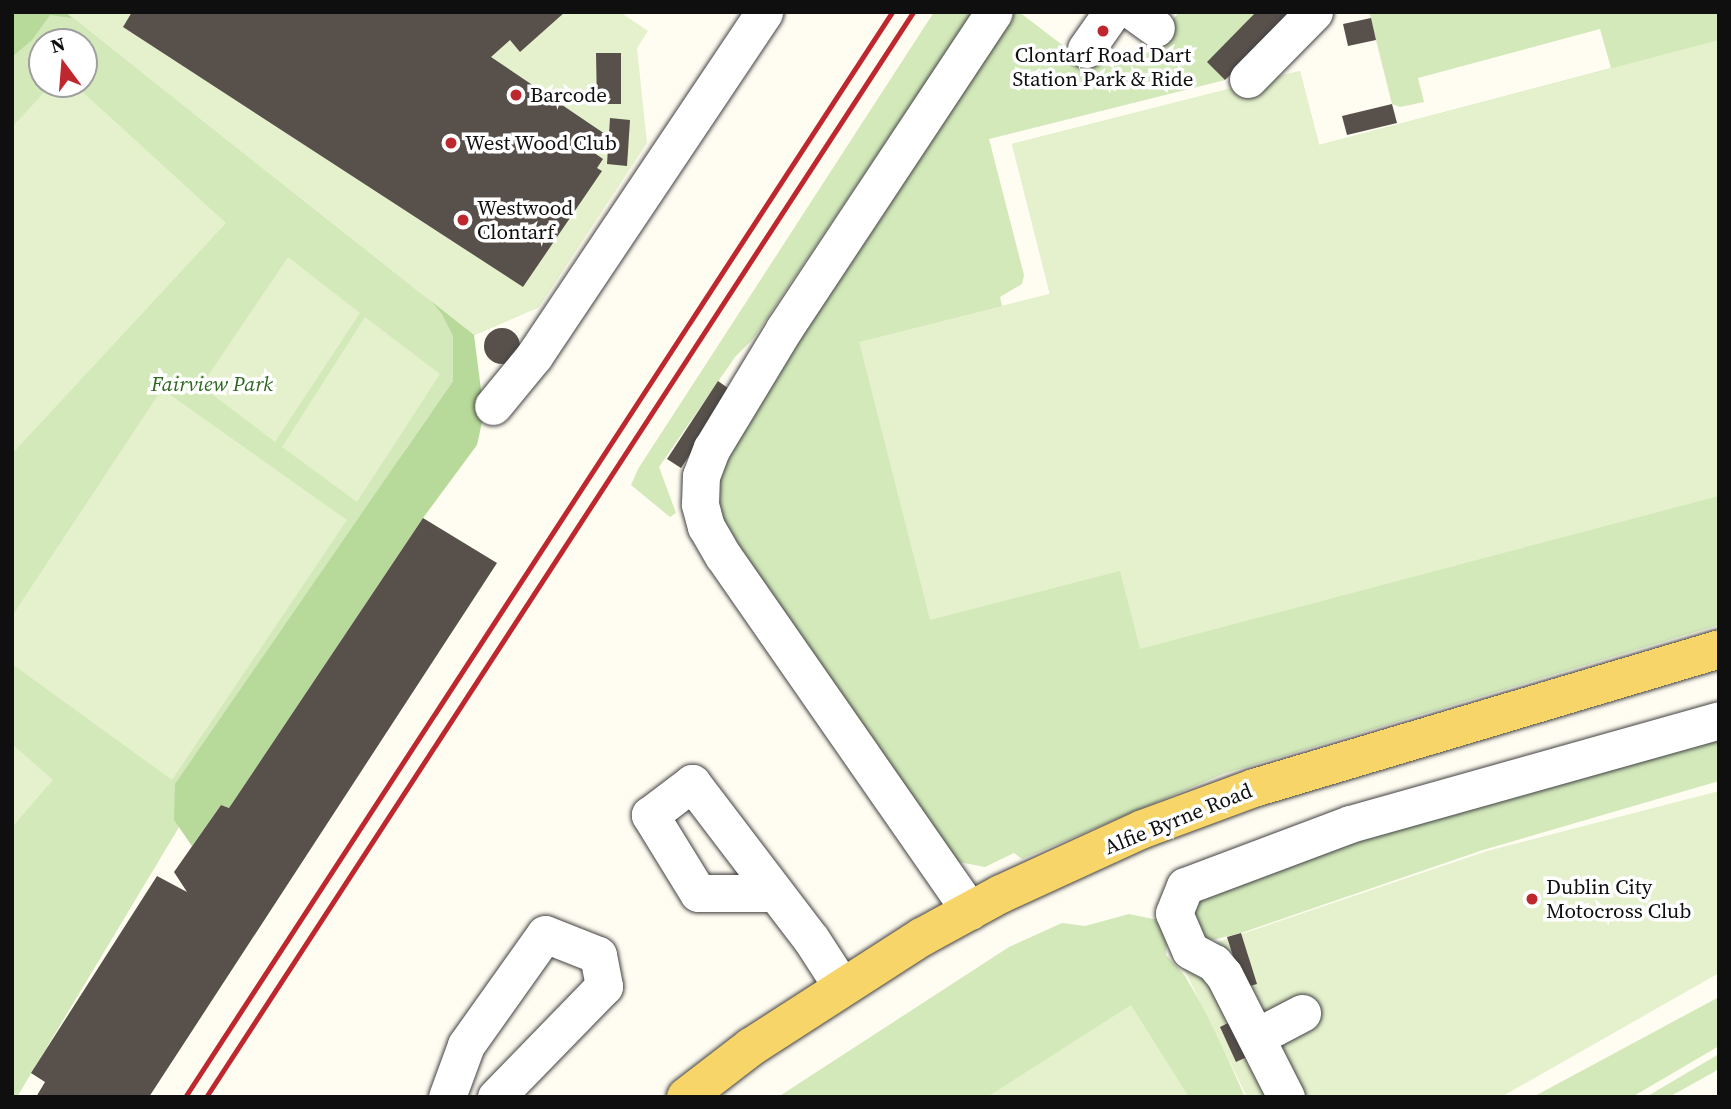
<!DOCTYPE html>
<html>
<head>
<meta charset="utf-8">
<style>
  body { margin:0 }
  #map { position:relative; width:1731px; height:1109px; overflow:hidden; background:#fffcf1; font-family:"Source Serif 4",serif }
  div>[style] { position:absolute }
  .green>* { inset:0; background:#d3e9ba }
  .forest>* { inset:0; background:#b7da9a }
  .pitch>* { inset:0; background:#e4f1cc }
  .building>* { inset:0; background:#58504b }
  .round { border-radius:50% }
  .roads { filter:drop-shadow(0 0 2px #424242) drop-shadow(0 0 2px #424242) }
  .minor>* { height:37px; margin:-18.5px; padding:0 18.5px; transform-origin:18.5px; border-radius:18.5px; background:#fff }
  .major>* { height:38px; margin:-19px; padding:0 19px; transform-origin:19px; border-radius:19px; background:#f7d569 }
  .rail>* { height:5px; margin:-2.5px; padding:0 2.5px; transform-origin:2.5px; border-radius:2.5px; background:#bf272e }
  .dots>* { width:19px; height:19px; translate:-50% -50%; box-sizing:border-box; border:4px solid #fff; border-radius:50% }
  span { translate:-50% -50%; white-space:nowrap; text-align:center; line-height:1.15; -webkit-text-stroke:7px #fff; paint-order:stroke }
  .poi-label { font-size:21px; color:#0f0f0f }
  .left { translate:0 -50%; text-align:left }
  .park-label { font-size:21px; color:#2e671f; font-style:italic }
  .street-label { font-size:21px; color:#0f0f0f }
  .frame { position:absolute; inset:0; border:14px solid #0f0f0f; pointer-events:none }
  .north { position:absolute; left:28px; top:28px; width:70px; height:70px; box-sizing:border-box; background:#fff; border:2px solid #9f9f9f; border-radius:50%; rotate:344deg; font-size:19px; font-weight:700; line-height:28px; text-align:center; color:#0f0f0f }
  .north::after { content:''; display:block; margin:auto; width:24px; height:32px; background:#bf272e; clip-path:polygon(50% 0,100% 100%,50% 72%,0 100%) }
</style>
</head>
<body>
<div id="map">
  <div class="green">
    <i style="clip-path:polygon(evenodd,12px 12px,65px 12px,474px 335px,455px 367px,453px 381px,406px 449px,17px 1097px,12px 1097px,12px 12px,42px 42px,84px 42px,84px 84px,42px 84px,42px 42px)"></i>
    <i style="clip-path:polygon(934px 12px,973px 12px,753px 339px,735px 357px,659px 467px,676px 513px,670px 517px,631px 485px,638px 469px)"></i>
    <i style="clip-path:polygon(1005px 12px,1019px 12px,1090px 66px,1146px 54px,1179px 12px,1256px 12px,1208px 62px,1225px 80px,989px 139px,1024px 275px,1022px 284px,1000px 297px,1002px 306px,1050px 294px,1012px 144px,1300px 71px,1319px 145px,1611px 68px,1600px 29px,1418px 78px,1424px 102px,1400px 107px,1392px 104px,1369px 12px,1719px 12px,1719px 625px,1223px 774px,1022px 859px,1014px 853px,985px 867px,959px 862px,943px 848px,716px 521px,710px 476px)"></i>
    <i style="clip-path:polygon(1719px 732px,1719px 781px,1483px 850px,1241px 933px,1212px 940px,1196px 936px,1189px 900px,1352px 836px)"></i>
    <i style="clip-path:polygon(1129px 914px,1158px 920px,1167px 937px,1166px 955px,1185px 976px,1210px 1019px,1245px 1097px,778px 1097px,1009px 947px,1062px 923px,1085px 926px)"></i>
    <i style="clip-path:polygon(1719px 997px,1719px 1046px,1632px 1097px,1533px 1097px)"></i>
    <i style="clip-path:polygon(1719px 1054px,1719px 1068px,1714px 1072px,1669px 1097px,1646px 1097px)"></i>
  </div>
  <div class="forest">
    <i style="clip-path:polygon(12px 12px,132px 12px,539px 307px,474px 335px,484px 413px,477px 445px,423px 518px,229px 808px,221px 805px,192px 846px,174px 820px,175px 784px,453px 381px,453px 336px,442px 314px,427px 296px,72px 18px,50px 15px,32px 40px,12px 57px)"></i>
  </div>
  <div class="pitch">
    <i style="clip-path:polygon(65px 12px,620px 12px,648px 31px,637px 48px,647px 143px,539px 307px,474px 335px)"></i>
    <i style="clip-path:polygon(1719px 40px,1719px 496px,1140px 649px,1120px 571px,930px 620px,859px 342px,1050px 294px,1012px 144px,1300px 71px,1319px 145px)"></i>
    <i style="clip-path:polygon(52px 84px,74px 84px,226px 223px,12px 454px,12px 127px)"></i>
    <i style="clip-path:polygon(288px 257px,360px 313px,275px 442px,201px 386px)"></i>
    <i style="clip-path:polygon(365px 317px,440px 374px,357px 502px,282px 447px)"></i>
    <i style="clip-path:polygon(162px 389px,347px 520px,172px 780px,12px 664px,12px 616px)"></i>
    <i style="clip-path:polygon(12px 744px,53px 780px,12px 827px)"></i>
    <i style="clip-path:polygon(1719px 791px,1719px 973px,1501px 1097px,1247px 1097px,1182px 965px,1203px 947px,1487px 851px)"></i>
    <i style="clip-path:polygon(1131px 1005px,1189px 1097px,987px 1097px)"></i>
  </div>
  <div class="building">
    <i style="clip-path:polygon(132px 12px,565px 12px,520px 52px,510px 40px,491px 57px,605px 134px,593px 152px,603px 159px,597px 168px,602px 171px,523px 287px,123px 27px)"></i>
    <i style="clip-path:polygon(1256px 12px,1297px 12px,1225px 80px,1207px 62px)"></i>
    <i style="clip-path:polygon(1371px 18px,1376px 40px,1348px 46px,1343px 24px)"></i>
    <i style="clip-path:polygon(596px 53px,621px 53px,621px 104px,597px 104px)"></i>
    <i style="clip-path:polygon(1392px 104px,1397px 123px,1347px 135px,1342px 116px)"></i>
    <i style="clip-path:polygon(610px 118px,630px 120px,627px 166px,607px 164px)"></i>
    <i class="round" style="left:484px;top:328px;width:36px;height:36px"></i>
    <i style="clip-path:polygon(718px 381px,732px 391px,681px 468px,667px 459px)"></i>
    <i style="clip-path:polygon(423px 518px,497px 563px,149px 1097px,36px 1097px,45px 1082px,31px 1073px,157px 876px,187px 892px,174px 872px,221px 805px,229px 808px)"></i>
    <i style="clip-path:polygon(1241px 933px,1257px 984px,1243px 988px,1227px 937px)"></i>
    <i style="clip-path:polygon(1234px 1020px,1251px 1055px,1236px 1062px,1220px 1027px)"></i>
  </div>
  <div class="roads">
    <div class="minor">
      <i style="left:1134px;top:12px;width:27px;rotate:36deg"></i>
      <i style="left:1086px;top:49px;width:45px;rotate:-54.9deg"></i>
      <i style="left:1248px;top:79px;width:94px;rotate:-45.4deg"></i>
      <i style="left:493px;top:406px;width:65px;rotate:-50.6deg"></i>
      <i style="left:534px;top:356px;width:414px;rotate:-56.2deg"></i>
      <i style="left:775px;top:893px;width:77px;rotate:180deg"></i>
      <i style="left:698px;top:893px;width:92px;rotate:-121.6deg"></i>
      <i style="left:650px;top:815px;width:53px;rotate:-37.3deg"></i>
      <i style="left:692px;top:783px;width:196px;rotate:52.7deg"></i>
      <i style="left:811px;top:939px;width:57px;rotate:57.1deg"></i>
      <i style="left:970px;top:911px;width:432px;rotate:-124.8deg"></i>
      <i style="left:723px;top:556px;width:34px;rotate:-120deg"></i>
      <i style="left:706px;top:527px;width:24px;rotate:-105deg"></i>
      <i style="left:700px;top:504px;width:28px;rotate:-88deg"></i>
      <i style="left:701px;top:476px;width:30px;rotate:-69deg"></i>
      <i style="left:712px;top:448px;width:139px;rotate:-58.8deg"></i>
      <i style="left:784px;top:329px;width:380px;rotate:-56.5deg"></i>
      <i style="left:1256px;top:1037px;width:52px;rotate:-27.6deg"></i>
      <i style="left:447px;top:1097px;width:55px;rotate:-69.9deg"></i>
      <i style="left:466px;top:1045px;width:136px;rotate:-54.6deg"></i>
      <i style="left:545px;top:934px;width:57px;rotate:21.6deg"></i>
      <i style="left:598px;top:955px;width:32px;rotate:79deg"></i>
      <i style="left:604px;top:986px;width:155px;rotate:134.2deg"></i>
      <i style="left:1286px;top:1097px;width:137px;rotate:-116.9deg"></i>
      <i style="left:1224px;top:975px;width:16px;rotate:-130deg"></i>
      <i style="left:1214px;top:963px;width:27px;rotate:-152deg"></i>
      <i style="left:1190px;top:950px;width:40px;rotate:-113.4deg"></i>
      <i style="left:1174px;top:913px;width:29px;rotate:-68deg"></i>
      <i style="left:1185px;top:886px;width:176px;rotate:-20.6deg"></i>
      <i style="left:1350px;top:824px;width:383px;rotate:-15.7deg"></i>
    </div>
    <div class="major">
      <i style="left:686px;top:1097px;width:82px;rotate:-37.6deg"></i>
      <i style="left:751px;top:1047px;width:203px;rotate:-32.8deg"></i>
      <i style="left:922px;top:937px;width:90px;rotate:-28.6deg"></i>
      <i style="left:1001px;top:894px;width:156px;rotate:-24.6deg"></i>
      <i style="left:1143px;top:829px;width:118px;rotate:-20.3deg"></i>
      <i style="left:1254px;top:788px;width:485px;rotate:-16.6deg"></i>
    </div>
  </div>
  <div class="rail">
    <i style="left:185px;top:1097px;width:1295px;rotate:-56.91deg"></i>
    <i style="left:206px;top:1097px;width:1295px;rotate:-56.91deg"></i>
  </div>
  <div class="dots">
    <i style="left:1103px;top:31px;background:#bf272e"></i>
    <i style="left:516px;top:95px;background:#bf272e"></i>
    <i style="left:451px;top:143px;background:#bf272e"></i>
    <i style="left:463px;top:220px;background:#bf272e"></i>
    <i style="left:1532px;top:899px;background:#bf272e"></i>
  </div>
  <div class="poi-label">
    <span style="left:1103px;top:67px">Clontarf Road Dart<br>Station Park &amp; Ride</span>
    <span class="left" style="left:530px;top:95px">Barcode</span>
    <span class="left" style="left:465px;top:143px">West Wood Club</span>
    <span class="left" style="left:477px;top:220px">Westwood<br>Clontarf</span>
    <span class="left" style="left:1546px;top:899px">Dublin City<br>Motocross Club</span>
  </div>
  <div class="park-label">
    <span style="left:212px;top:384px">Fairview Park</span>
  </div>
  <div class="street-label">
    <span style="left:1178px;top:819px;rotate:-22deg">Alfie Byrne Road</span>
  </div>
  <div class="frame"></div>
  <div class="north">N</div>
</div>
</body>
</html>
